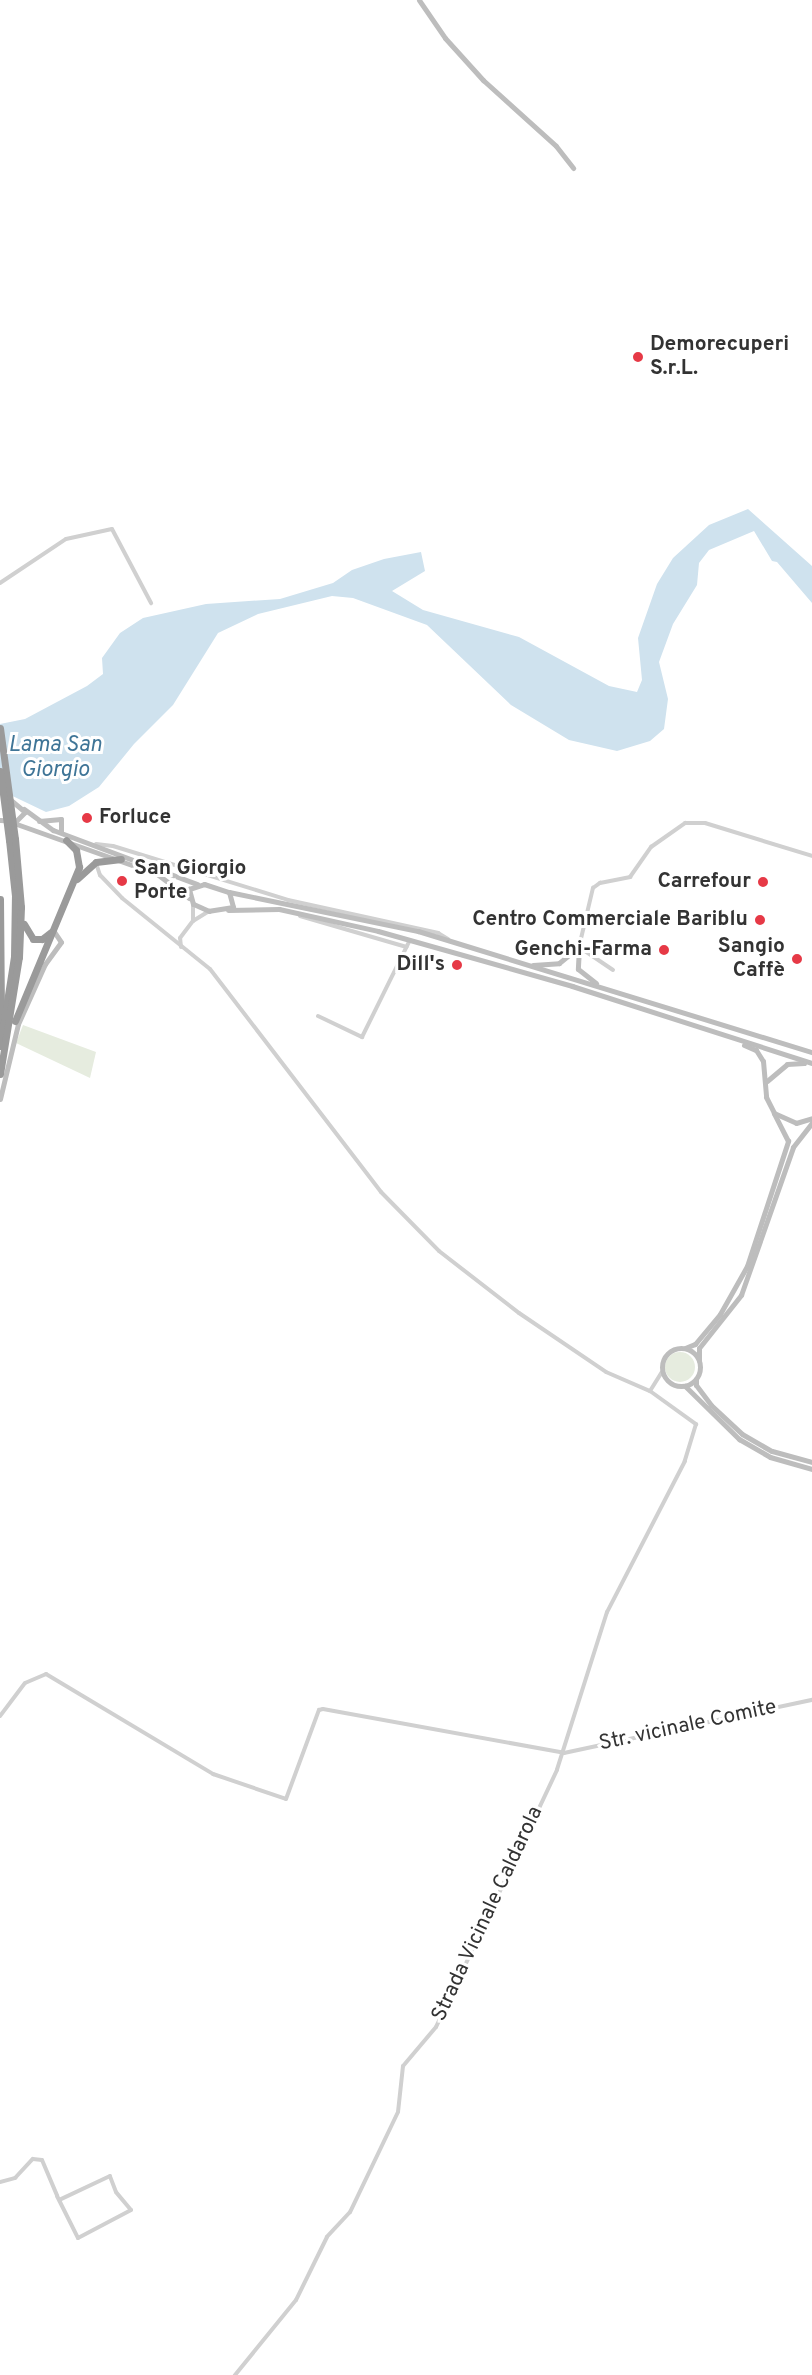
<!DOCTYPE html>
<html>
<head>
<meta charset="utf-8">
<style>
  body { margin:0 }
  #map { position:relative; width:812px; height:2375px; overflow:hidden; background:#fff; font-family:Overpass,sans-serif }
  div>[style] { position:absolute }
  .green>* { inset:0; background:#e6ecdf }
  .round { border-radius:50% }
  .water>* { inset:0; background:#cfe2ee }
  .street>* { height:4px; margin:-2px; padding:0 2px; transform-origin:2px; border-radius:2px; background:#d0d0d0 }
  .secondary>* { height:5px; margin:-2.5px; padding:0 2.5px; transform-origin:2.5px; border-radius:2.5px; background:#bdbdbd }
  .secondary>.ring { margin:-2.5px; padding:0; box-sizing:content-box; background:none; border:5px solid #bdbdbd; border-radius:50% }
  .highway>* { height:7px; margin:-3.5px; padding:0 3.5px; transform-origin:3.5px; border-radius:3.5px; background:#9a9a9a }
  .highway-bridge>* { height:7px; margin:-3.5px; padding:0 3.5px; transform-origin:3.5px; border-radius:3.5px; background:#9a9a9a }
  .dots>* { width:16px; height:16px; translate:-50% -50%; box-sizing:border-box; border:3px solid #fff; border-radius:50% }
  span { translate:-50% -50%; white-space:nowrap; text-align:center; line-height:1.15; -webkit-text-stroke:6px #fff; paint-order:stroke }
  .poi-label { font-size:21px; color:#333; font-weight:700 }
  .left { translate:0 -50%; text-align:left }
  .right { translate:-100% -50%; text-align:right }
  .street-label { font-size:21px; color:#333 }
  .water-label { font-size:22px; color:#3f7597; font-style:italic }
</style>
</head>
<body>
<div id="map">
  <div class="green">
    <i style="clip-path:polygon(23px 1025px,96px 1052px,90px 1078px,16px 1043px)"></i>
    <i class="round" style="left:665px;top:1352px;width:30px;height:30px"></i>
  </div>
  <div class="water">
    <i style="clip-path:polygon(748px 509px,812px 566px,812px 603px,777px 562px,772px 561px,754px 531px,709px 550px,699px 563px,697px 585px,673px 624px,659px 662px,668px 699px,664px 729px,650px 741px,617px 751px,569px 740px,511px 705px,427px 625px,353px 598px,332px 596px,258px 614px,218px 633px,173px 705px,134px 744px,99px 787px,69px 806px,46px 812px,0 790px,0 724px,25px 719px,87px 686px,103px 674px,102px 658px,120px 633px,143px 618px,206px 604px,280px 599px,333px 583px,352px 570px,384px 559px,421px 552px,425px 571px,392px 591px,423px 610px,519px 637px,609px 686px,637px 692px,642px 680px,638px 638px,657px 584px,673px 558px,709px 525px)"></i>
  </div>
  <div class="street">
    <i style="left:0;top:583px;width:79px;rotate:-33.7deg"></i>
    <i style="left:66px;top:539px;width:47px;rotate:-12.3deg"></i>
    <i style="left:112px;top:529px;width:84px;rotate:62.2deg"></i>
    <i style="left:96px;top:844px;width:17px;rotate:7deg"></i>
    <i style="left:113px;top:846px;width:183px;rotate:17.1deg"></i>
    <i style="left:288px;top:900px;width:154px;rotate:12.4deg"></i>
    <i style="left:438px;top:933px;width:12px;rotate:31deg"></i>
    <i style="left:96px;top:863px;width:13px;rotate:72deg"></i>
    <i style="left:100px;top:875px;width:32px;rotate:46deg"></i>
    <i style="left:122px;top:898px;width:113px;rotate:38.9deg"></i>
    <i style="left:210px;top:969px;width:281px;rotate:52.5deg"></i>
    <i style="left:381px;top:1192px;width:83px;rotate:45.5deg"></i>
    <i style="left:439px;top:1251px;width:101px;rotate:37.8deg"></i>
    <i style="left:519px;top:1313px;width:105px;rotate:34.1deg"></i>
    <i style="left:606px;top:1372px;width:48px;rotate:23.4deg"></i>
    <i style="left:650px;top:1391px;width:57px;rotate:35.7deg"></i>
    <i style="left:696px;top:1424px;width:39px;rotate:107deg"></i>
    <i style="left:685px;top:1461px;width:170px;rotate:117.3deg"></i>
    <i style="left:607px;top:1612px;width:166px;rotate:107.6deg"></i>
    <i style="left:557px;top:1770px;width:284px;rotate:115.2deg"></i>
    <i style="left:436px;top:2027px;width:51px;rotate:130.2deg"></i>
    <i style="left:403px;top:2066px;width:46px;rotate:96.2deg"></i>
    <i style="left:398px;top:2112px;width:111px;rotate:115.6deg"></i>
    <i style="left:350px;top:2212px;width:34px;rotate:133deg"></i>
    <i style="left:327px;top:2237px;width:70px;rotate:116.2deg"></i>
    <i style="left:296px;top:2300px;width:97px;rotate:129.1deg"></i>
    <i style="left:300px;top:916px;width:111px;rotate:16.2deg"></i>
    <i style="left:193px;top:921px;width:19px;rotate:-32deg"></i>
    <i style="left:181px;top:947px;width:9px;rotate:-96deg"></i>
    <i style="left:180px;top:938px;width:21px;rotate:-53deg"></i>
    <i style="left:193px;top:921px;width:17px;rotate:-90deg"></i>
    <i style="left:613px;top:970px;width:41px;rotate:-145.9deg"></i>
    <i style="left:579px;top:947px;width:61px;rotate:-76.7deg"></i>
    <i style="left:593px;top:888px;width:9px;rotate:-36deg"></i>
    <i style="left:600px;top:883px;width:31px;rotate:-11deg"></i>
    <i style="left:630px;top:877px;width:37px;rotate:-55deg"></i>
    <i style="left:651px;top:847px;width:42px;rotate:-35.2deg"></i>
    <i style="left:685px;top:823px;width:20px"></i>
    <i style="left:705px;top:823px;width:112px;rotate:17.1deg"></i>
    <i style="left:318px;top:1016px;width:49px;rotate:25.5deg"></i>
    <i style="left:362px;top:1037px;width:108px;rotate:-63.7deg"></i>
    <i style="left:650px;top:1391px;width:22px;rotate:-58deg"></i>
    <i style="left:0;top:1716px;width:41px;rotate:-52.9deg"></i>
    <i style="left:25px;top:1683px;width:23px;rotate:-23deg"></i>
    <i style="left:46px;top:1674px;width:195px;rotate:30.9deg"></i>
    <i style="left:213px;top:1774px;width:77px;rotate:18.9deg"></i>
    <i style="left:286px;top:1799px;width:95px;rotate:-69.7deg"></i>
    <i style="left:319px;top:1710px;width:4px;rotate:-14deg"></i>
    <i style="left:323px;top:1709px;width:245px;rotate:10.3deg"></i>
    <i style="left:564px;top:1753px;width:254px;rotate:-12.1deg"></i>
    <i style="left:0;top:2182px;width:16px;rotate:-15deg"></i>
    <i style="left:15px;top:2178px;width:26px;rotate:-47deg"></i>
    <i style="left:33px;top:2159px;width:9px;rotate:6deg"></i>
    <i style="left:42px;top:2160px;width:39px;rotate:67deg"></i>
    <i style="left:57px;top:2196px;width:47px;rotate:63.4deg"></i>
    <i style="left:78px;top:2238px;width:60px;rotate:-27.8deg"></i>
    <i style="left:131px;top:2210px;width:23px;rotate:-130deg"></i>
    <i style="left:116px;top:2192px;width:17px;rotate:-111deg"></i>
    <i style="left:110px;top:2176px;width:56px;rotate:154.8deg"></i>
  </div>
  <div class="secondary">
    <i style="left:419px;top:0;width:46px;rotate:55.6deg"></i>
    <i style="left:445px;top:38px;width:57px;rotate:47.9deg"></i>
    <i style="left:483px;top:80px;width:98px;rotate:42.1deg"></i>
    <i style="left:556px;top:146px;width:28px;rotate:52deg"></i>
    <i style="left:24px;top:809px;width:36px;rotate:36deg"></i>
    <i style="left:53px;top:830px;width:154px;rotate:20.6deg"></i>
    <i style="left:0;top:820px;width:16px;rotate:4deg"></i>
    <i style="left:16px;top:821px;width:13px;rotate:-45deg"></i>
    <i style="left:25px;top:812px;width:23px;rotate:-140deg"></i>
    <i style="left:39px;top:821px;width:22px;rotate:-5deg"></i>
    <i style="left:61px;top:819px;width:13px;rotate:90deg"></i>
    <i style="left:11px;top:822px;width:155px;rotate:19.6deg"></i>
    <i style="left:157px;top:874px;width:40px;rotate:37deg"></i>
    <i style="left:204px;top:884px;width:26px;rotate:18deg"></i>
    <i style="left:229px;top:892px;width:16px;rotate:75deg"></i>
    <i style="left:233px;top:907px;width:24px;rotate:171deg"></i>
    <i style="left:209px;top:911px;width:17px;rotate:-156deg"></i>
    <i style="left:193px;top:904px;width:16px;rotate:-105deg"></i>
    <i style="left:189px;top:889px;width:16px;rotate:-18deg"></i>
    <i style="left:229px;top:892px;width:193px;rotate:11.7deg"></i>
    <i style="left:418px;top:931px;width:412px;rotate:17.1deg"></i>
    <i style="left:228px;top:910px;width:51px;rotate:-1.1deg"></i>
    <i style="left:279px;top:909px;width:101px;rotate:12.5deg"></i>
    <i style="left:378px;top:931px;width:202px;rotate:15.8deg"></i>
    <i style="left:572px;top:986px;width:252px;rotate:17.8deg"></i>
    <i style="left:579px;top:947px;width:22px;rotate:93deg"></i>
    <i style="left:578px;top:969px;width:23px;rotate:38deg"></i>
    <i style="left:533px;top:965px;width:26px;rotate:-4deg"></i>
    <i style="left:559px;top:963px;width:26px;rotate:-39deg"></i>
    <i style="left:744px;top:1045px;width:13px;rotate:23deg"></i>
    <i style="left:756px;top:1050px;width:13px;rotate:58deg"></i>
    <i style="left:763px;top:1061px;width:36px;rotate:85deg"></i>
    <i style="left:766px;top:1097px;width:18px;rotate:63deg"></i>
    <i style="left:774px;top:1113px;width:24px;rotate:24deg"></i>
    <i style="left:796px;top:1123px;width:17px;rotate:-17deg"></i>
    <i style="left:767px;top:1081px;width:26px;rotate:-40deg"></i>
    <i style="left:787px;top:1064px;width:17px;rotate:-3deg"></i>
    <i style="left:0;top:1099px;width:77px;rotate:-76.5deg"></i>
    <i style="left:18px;top:1024px;width:66px;rotate:-65.8deg"></i>
    <i style="left:45px;top:964px;width:27px;rotate:-54deg"></i>
    <i style="left:61px;top:942px;width:14px;rotate:-124deg"></i>
    <i class="ring" style="left:662px;top:1348px;width:33px;height:33px"></i>
    <i style="left:685px;top:1348px;width:11px;rotate:-22deg"></i>
    <i style="left:695px;top:1344px;width:39px;rotate:-50deg"></i>
    <i style="left:720px;top:1314px;width:55px;rotate:-60.6deg"></i>
    <i style="left:747px;top:1266px;width:132px;rotate:-71.8deg"></i>
    <i style="left:788px;top:1141px;width:31px;rotate:-117deg"></i>
    <i style="left:699px;top:1360px;width:12px;rotate:-90deg"></i>
    <i style="left:699px;top:1348px;width:68px;rotate:-51.6deg"></i>
    <i style="left:741px;top:1295px;width:157px;rotate:-70.6deg"></i>
    <i style="left:793px;top:1147px;width:31px;rotate:-52deg"></i>
    <i style="left:696px;top:1379px;width:6px;rotate:90deg"></i>
    <i style="left:696px;top:1385px;width:25px;rotate:53deg"></i>
    <i style="left:711px;top:1405px;width:42px;rotate:43.1deg"></i>
    <i style="left:742px;top:1434px;width:34px;rotate:30deg"></i>
    <i style="left:772px;top:1451px;width:41px;rotate:15.4deg"></i>
    <i style="left:685px;top:1386px;width:76px;rotate:44.5deg"></i>
    <i style="left:739px;top:1439px;width:36px;rotate:30deg"></i>
    <i style="left:770px;top:1457px;width:44px;rotate:15.9deg"></i>
  </div>
  <div class="highway">
    <i style="left:77px;top:879px;width:25px;rotate:-42deg"></i>
    <i style="left:96px;top:862px;width:25px;rotate:-7deg"></i>
    <i style="left:0;top:899px;width:124px;rotate:89.5deg"></i>
    <i style="left:24px;top:924px;width:17px;rotate:59deg"></i>
    <i style="left:33px;top:939px;width:9px"></i>
    <i style="left:42px;top:939px;width:11px;rotate:-38deg"></i>
    <i style="left:15px;top:1021px;width:167px;rotate:-67.4deg"></i>
    <i style="left:79px;top:867px;width:17px;rotate:-100deg"></i>
    <i style="left:76px;top:850px;width:14px;rotate:-135deg"></i>
    <i style="left:0;top:1046px;width:90px;rotate:-81.1deg"></i>
    <i style="left:14px;top:957px;width:61px;rotate:-89.1deg"></i>
    <i style="left:15px;top:896px;width:56px;rotate:-96.1deg"></i>
    <i style="left:0;top:1074px;width:119px;rotate:-80.8deg"></i>
    <i style="left:19px;top:957px;width:50px;rotate:-87.7deg"></i>
    <i style="left:21px;top:907px;width:68px;rotate:-95deg"></i>
  </div>
  <div class="highway-bridge">
    <i style="left:0;top:728px;width:112px;rotate:82.3deg"></i>
    <i style="left:0;top:771px;width:70px;rotate:82.6deg"></i>
  </div>
  <div class="dots">
    <i style="left:638px;top:357px;background:#e63946"></i>
    <i style="left:87px;top:818px;background:#e63946"></i>
    <i style="left:122px;top:881px;background:#e63946"></i>
    <i style="left:763px;top:882px;background:#e63946"></i>
    <i style="left:760px;top:920px;background:#e63946"></i>
    <i style="left:664px;top:950px;background:#e63946"></i>
    <i style="left:797px;top:959px;background:#e63946"></i>
    <i style="left:457px;top:965px;background:#e63946"></i>
  </div>
  <div class="poi-label">
    <span class="left" style="left:650px;top:357px">Demorecuperi<br>S.r.L.</span>
    <span class="left" style="left:99px;top:818px">Forluce</span>
    <span class="left" style="left:134px;top:881px">San Giorgio<br>Porte</span>
    <span class="right" style="left:751px;top:882px">Carrefour</span>
    <span class="right" style="left:748px;top:920px">Centro Commerciale Bariblu</span>
    <span class="right" style="left:785px;top:959px">Sangio<br>Caffè</span>
    <span class="right" style="left:652px;top:950px">Genchi-Farma</span>
    <span class="right" style="left:445px;top:965px">Dill's</span>
  </div>
  <div class="street-label">
    <span style="left:688px;top:1726px;rotate:-12deg">Str. vicinale Comite</span>
    <span style="left:488px;top:1914px;rotate:-65deg">Strada Vicinale Caldarola</span>
  </div>
  <div class="water-label">
    <span style="left:55px;top:758px">Lama San<br>Giorgio</span>
  </div>
</div>
</body>
</html>
